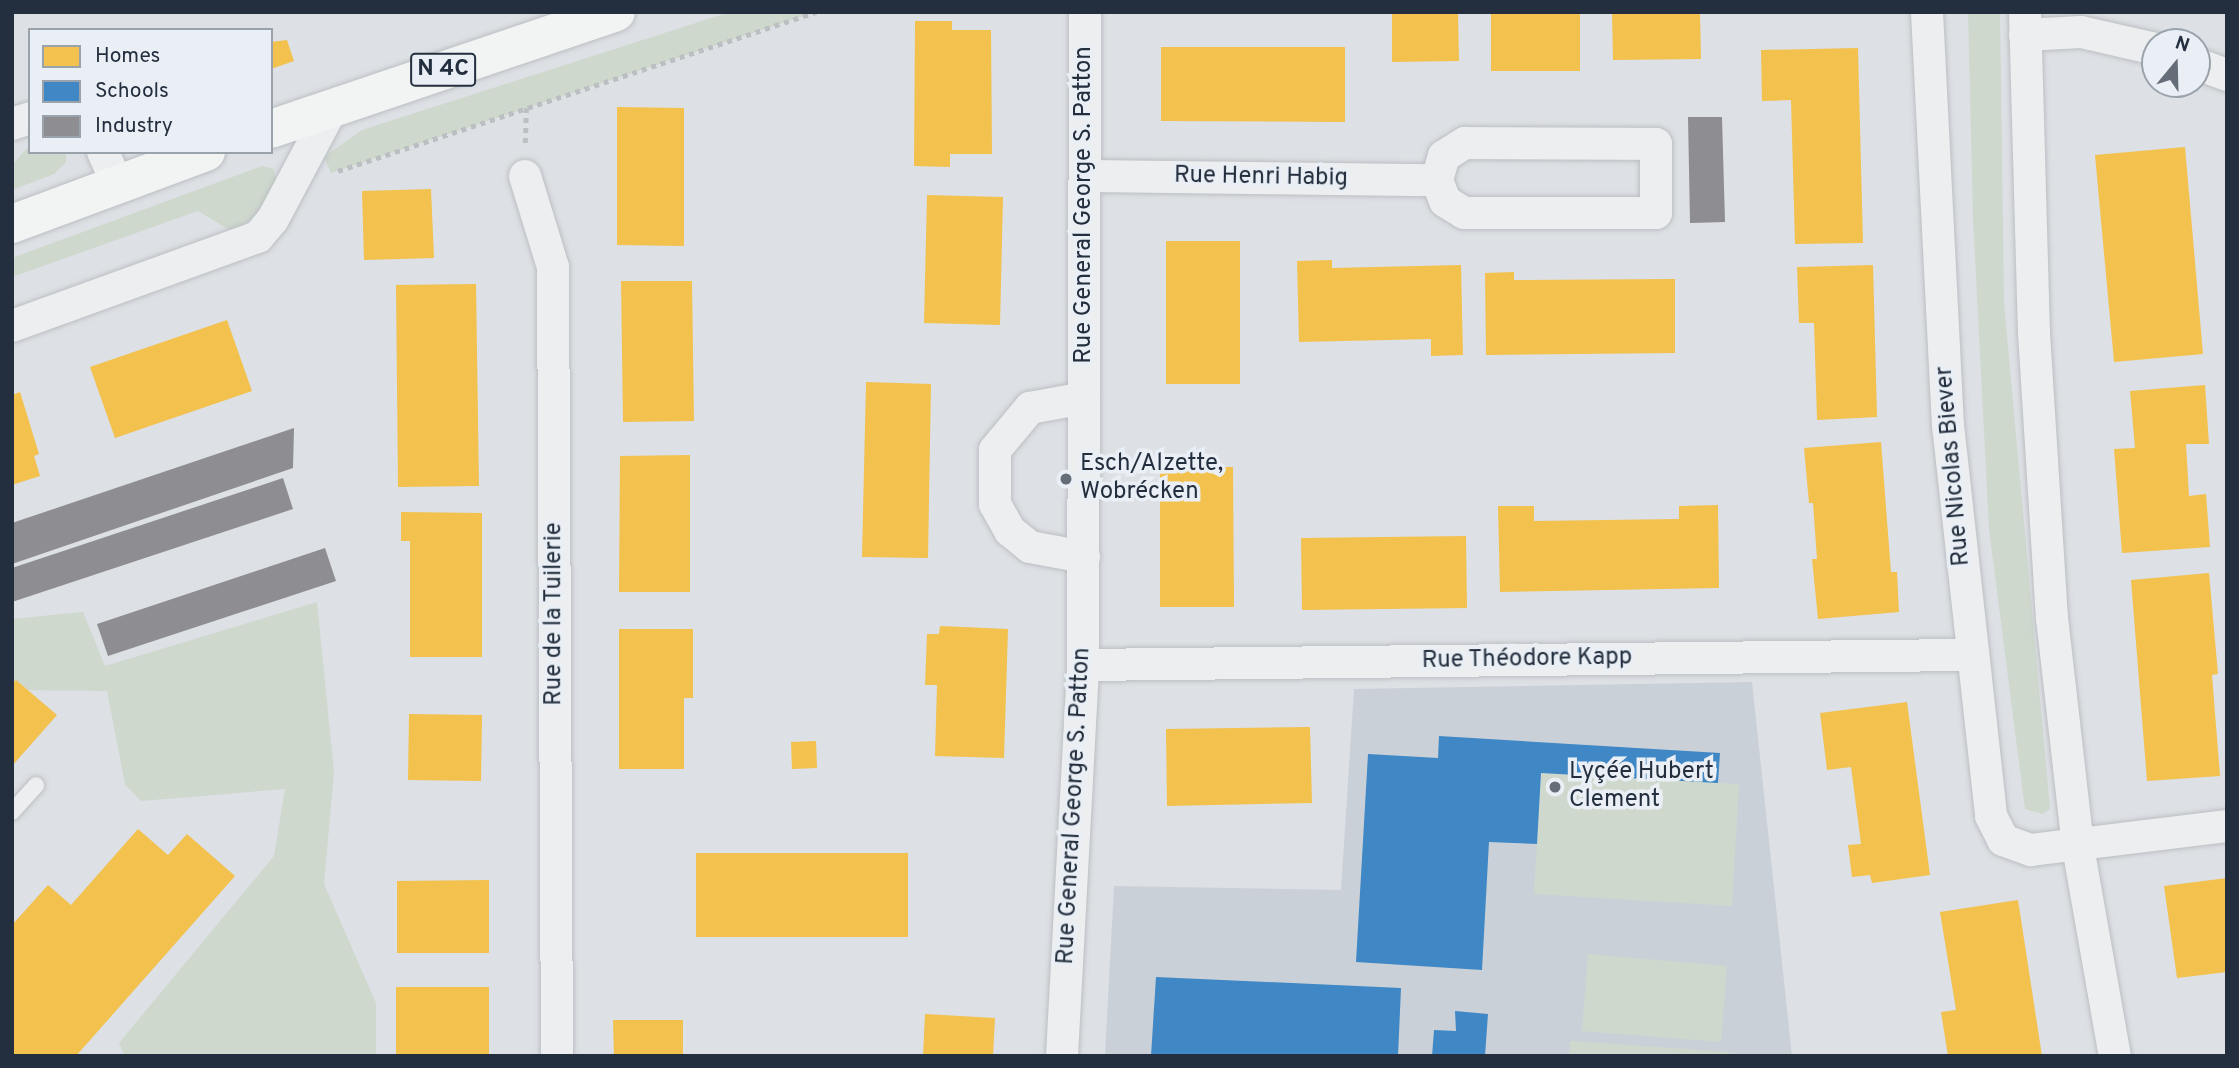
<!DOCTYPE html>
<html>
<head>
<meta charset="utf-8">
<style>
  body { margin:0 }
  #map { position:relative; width:2239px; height:1068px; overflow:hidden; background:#dde0e4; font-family:Overpass,sans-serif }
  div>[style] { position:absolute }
  .built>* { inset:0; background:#cad0d8 }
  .green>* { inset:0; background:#ced8cd }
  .homes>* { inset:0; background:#f2c14e }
  .schools>* { inset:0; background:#3f88c5 }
  .industry>* { inset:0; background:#8d8d92 }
  .path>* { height:4.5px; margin-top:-2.25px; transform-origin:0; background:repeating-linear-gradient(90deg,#bbbfc2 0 5px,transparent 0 10px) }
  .roads { filter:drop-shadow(0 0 2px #bbbec2) drop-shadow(0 0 2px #bbbec2) }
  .service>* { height:16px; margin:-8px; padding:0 8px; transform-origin:8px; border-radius:8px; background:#edeef0 }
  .minor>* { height:32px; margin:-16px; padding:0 16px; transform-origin:16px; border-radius:16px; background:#edeef0 }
  .primary>* { height:38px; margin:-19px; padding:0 19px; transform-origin:19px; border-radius:19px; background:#f2f4f4 }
  .dots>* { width:19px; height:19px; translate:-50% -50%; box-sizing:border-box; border:4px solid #eaeff5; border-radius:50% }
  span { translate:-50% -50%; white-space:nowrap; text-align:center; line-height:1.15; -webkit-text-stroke:7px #eaeff5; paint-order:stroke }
  .shield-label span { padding:2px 5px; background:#eaeff5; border:2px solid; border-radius:5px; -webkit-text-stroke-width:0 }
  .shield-label { font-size:23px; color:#232f3e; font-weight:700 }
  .street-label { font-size:24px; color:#232f3e }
  .poi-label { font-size:24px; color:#232f3e }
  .left { translate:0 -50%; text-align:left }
  .frame { position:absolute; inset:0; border:14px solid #232f3e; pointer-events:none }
  .legend { position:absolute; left:28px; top:28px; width:245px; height:126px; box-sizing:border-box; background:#eaeff5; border:2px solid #9aa2ac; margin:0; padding:9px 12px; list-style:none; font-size:21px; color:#232f3e }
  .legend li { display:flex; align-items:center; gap:14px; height:35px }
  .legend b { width:35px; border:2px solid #9aa2ac }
  .north { position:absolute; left:2141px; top:28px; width:70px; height:70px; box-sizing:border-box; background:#eaeff5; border:2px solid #9aa2ac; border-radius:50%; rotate:19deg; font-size:19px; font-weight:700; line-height:28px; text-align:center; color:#232f3e }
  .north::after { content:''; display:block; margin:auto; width:24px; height:32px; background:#646d78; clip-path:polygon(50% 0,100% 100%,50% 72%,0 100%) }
</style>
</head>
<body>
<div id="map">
  <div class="built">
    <i style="clip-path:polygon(1752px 682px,1792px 1056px,1105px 1056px,1114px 886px,1341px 890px,1354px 689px)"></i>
  </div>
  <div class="green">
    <i style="clip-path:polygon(730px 12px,816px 12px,331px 173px,324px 157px,362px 130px)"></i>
    <i style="clip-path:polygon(1968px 12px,2000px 12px,2004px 303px,2050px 809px,2042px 814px,2025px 809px,1989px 529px,1973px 218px)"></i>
    <i style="clip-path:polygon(30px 145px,30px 152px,66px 152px,66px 162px,54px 174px,12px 190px,12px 165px)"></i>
    <i style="clip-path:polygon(262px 166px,274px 169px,276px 182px,260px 213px,233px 232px,198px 211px,12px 277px,12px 258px)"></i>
    <i style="clip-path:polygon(317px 602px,334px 772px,324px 884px,376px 1003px,376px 1056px,125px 1056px,119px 1043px,274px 856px,285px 789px,141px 801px,125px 784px,107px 691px,12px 690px,12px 619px,83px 612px,105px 666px)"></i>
    <i style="clip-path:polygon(1541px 773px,1739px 784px,1732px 906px,1534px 894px)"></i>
    <i style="clip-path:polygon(1588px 954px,1727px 966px,1721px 1042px,1582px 1031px)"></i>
    <i style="clip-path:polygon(1570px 1041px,1730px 1052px,1729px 1056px,1569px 1056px)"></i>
  </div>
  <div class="homes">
    <i style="clip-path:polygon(1392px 12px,1458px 12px,1459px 61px,1392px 62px)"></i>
    <i style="clip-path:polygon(1491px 12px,1580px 12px,1580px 71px,1491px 71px)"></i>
    <i style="clip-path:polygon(1612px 12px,1700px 12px,1701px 59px,1613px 60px)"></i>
    <i style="clip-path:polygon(915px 21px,952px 21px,952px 30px,991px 30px,992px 154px,950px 154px,950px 167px,914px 166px)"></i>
    <i style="clip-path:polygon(287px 40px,294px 61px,271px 69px,271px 42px)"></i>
    <i style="clip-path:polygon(1161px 47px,1345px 47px,1345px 122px,1161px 121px)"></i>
    <i style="clip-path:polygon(1858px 48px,1863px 243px,1795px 244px,1791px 100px,1762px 101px,1761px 50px)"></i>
    <i style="clip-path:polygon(617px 107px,684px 108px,684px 246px,617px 245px)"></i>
    <i style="clip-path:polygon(2185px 147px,2203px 354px,2114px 362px,2095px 155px)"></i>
    <i style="clip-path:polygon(431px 189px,434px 258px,364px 260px,362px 191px)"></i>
    <i style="clip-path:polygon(927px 195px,1003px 197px,1000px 325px,924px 323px)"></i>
    <i style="clip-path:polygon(1166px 241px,1240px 241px,1240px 384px,1166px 384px)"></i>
    <i style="clip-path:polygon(1332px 260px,1332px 268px,1461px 265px,1463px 355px,1431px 356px,1431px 339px,1299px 342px,1297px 261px)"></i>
    <i style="clip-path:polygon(1873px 265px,1877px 417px,1817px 420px,1814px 323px,1799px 323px,1797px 267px)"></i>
    <i style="clip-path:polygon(1514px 272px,1514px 280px,1675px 279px,1675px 353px,1486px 355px,1485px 273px)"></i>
    <i style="clip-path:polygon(621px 281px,692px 281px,694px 421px,623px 422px)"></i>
    <i style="clip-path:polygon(476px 284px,479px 486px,398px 487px,396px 285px)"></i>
    <i style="clip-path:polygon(227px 320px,252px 391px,115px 438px,90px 367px)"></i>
    <i style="clip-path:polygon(866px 382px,931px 384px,928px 558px,862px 557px)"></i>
    <i style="clip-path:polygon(2205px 385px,2209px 444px,2186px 444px,2189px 496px,2206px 494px,2210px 547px,2122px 553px,2114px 449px,2135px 448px,2130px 391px)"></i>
    <i style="clip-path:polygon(20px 392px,39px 454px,34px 456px,40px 476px,12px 485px,12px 395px)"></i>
    <i style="clip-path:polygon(1881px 442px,1891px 572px,1897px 572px,1899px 612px,1818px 619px,1812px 559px,1817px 559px,1813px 503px,1809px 503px,1804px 448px)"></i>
    <i style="clip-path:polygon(690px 455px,690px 592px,619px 592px,620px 456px)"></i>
    <i style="clip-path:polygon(1160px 467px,1233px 467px,1234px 607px,1160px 607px)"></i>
    <i style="clip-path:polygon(1718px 505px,1719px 588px,1500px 592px,1498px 506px,1534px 506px,1534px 521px,1679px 519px,1679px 506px)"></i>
    <i style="clip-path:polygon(401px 512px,482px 513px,482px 657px,410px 657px,410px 541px,401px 541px)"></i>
    <i style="clip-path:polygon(1466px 536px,1467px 608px,1302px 610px,1301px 538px)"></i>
    <i style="clip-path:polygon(2209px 573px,2218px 674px,2212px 675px,2220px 776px,2147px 781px,2131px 580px)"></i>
    <i style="clip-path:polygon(940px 626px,1008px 629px,1004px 758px,935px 756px,937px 685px,925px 685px,927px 634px,939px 634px)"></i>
    <i style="clip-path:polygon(619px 629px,693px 629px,693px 698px,684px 698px,684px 769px,619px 769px)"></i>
    <i style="clip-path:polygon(16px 680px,57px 715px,12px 766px,12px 684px)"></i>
    <i style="clip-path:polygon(1907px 702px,1930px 875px,1872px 883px,1870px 875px,1852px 877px,1848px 845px,1861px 844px,1851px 767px,1827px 770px,1820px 713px)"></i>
    <i style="clip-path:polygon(409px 714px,482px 715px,481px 781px,408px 780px)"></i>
    <i style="clip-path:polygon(1310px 727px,1312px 803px,1167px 806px,1166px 729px)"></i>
    <i style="clip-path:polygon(816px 741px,817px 768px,792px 769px,791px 742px)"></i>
    <i style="clip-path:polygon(138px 829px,168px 855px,187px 834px,235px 876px,76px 1056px,12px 1056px,12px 925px,48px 885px,71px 905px)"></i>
    <i style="clip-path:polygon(696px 853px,908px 853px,908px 937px,696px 937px)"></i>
    <i style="clip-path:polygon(2227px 878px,2227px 972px,2177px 978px,2164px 886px)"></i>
    <i style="clip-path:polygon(489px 880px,489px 953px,397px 953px,397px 881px)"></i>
    <i style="clip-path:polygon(2018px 900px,2042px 1056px,1948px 1056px,1941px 1012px,1956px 1010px,1940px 912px)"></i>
    <i style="clip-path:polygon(396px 987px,489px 987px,489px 1056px,396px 1056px)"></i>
    <i style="clip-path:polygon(925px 1014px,995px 1018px,993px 1056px,923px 1056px)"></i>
    <i style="clip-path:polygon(613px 1020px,683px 1020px,683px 1056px,614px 1056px)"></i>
  </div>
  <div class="schools">
    <i style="clip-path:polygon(1439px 736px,1720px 753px,1718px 783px,1541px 773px,1537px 844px,1489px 842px,1482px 970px,1356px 962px,1368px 754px,1438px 758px)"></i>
    <i style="clip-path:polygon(1156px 977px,1401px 988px,1398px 1056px,1151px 1056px)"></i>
    <i style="clip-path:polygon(1455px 1011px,1488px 1014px,1485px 1056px,1432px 1056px,1434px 1030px,1456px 1031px)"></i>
  </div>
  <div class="industry">
    <i style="clip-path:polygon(1688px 117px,1722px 117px,1725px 222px,1690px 223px)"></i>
    <i style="clip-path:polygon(294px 428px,293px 468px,12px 564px,12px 523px)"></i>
    <i style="clip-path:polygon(283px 478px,293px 509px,12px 602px,12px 568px)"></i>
    <i style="clip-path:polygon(325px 548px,336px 581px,108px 656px,97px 624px)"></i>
  </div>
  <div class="path">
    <i style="left:525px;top:143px;width:35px;rotate:-88deg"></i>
    <i style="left:338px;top:171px;width:504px;rotate:-18.4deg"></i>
  </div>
  <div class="roads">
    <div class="service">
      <i style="left:12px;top:812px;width:36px;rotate:-48deg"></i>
    </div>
    <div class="minor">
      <i style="left:1927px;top:12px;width:414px;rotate:87.1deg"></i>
      <i style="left:1948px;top:425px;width:393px;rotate:83.7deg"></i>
      <i style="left:1991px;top:816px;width:27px;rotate:63deg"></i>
      <i style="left:2003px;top:840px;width:30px;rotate:20deg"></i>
      <i style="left:2031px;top:850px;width:197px;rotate:-7deg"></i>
      <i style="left:2025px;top:12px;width:321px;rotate:88.4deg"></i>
      <i style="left:2034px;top:333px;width:286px;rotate:86.4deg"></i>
      <i style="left:2052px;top:618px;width:230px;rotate:83.5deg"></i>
      <i style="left:2078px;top:847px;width:212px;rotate:80deg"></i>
      <i style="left:2025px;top:35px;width:56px;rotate:-3.1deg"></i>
      <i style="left:2081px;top:32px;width:76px;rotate:12.9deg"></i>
      <i style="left:2197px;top:64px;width:32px;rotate:20deg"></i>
      <i style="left:12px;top:124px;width:19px;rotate:-18deg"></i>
      <i style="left:1465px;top:143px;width:191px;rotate:0.3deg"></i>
      <i style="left:1656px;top:144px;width:69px;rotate:90deg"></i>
      <i style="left:1656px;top:213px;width:192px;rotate:180deg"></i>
      <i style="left:1464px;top:213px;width:22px;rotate:-148deg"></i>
      <i style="left:1445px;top:201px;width:22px;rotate:-111deg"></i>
      <i style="left:1437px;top:180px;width:25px;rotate:-74deg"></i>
      <i style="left:1444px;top:156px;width:25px;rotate:-32deg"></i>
      <i style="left:103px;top:152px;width:35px;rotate:66deg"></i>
      <i style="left:525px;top:176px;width:95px;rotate:72.9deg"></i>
      <i style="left:553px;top:267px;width:789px;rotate:89.71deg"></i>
      <i style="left:1085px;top:176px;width:352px;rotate:0.7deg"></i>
      <i style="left:12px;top:326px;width:262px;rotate:-19.9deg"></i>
      <i style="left:258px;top:237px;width:23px;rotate:-50deg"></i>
      <i style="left:273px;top:219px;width:126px;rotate:-62deg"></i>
      <i style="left:1084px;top:557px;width:55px;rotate:-169.5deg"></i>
      <i style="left:1030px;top:547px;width:26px;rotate:-141deg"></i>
      <i style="left:1010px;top:531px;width:31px;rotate:-119deg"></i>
      <i style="left:995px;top:504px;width:54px;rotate:-90deg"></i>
      <i style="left:995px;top:450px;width:55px;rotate:-50.2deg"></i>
      <i style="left:1030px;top:408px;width:55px;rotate:-10.5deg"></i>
      <i style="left:1083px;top:665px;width:888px;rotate:-0.65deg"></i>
      <i style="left:1062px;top:1056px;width:392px;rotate:-86.9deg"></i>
      <i style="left:1083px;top:665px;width:653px;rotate:-89.82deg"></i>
    </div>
    <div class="primary">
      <i style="left:271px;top:129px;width:364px;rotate:-18.7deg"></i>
      <i style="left:12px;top:224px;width:207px;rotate:-20.4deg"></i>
    </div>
  </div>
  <div class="dots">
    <i style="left:1066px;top:479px;background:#646d78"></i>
    <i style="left:1555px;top:787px;background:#646d78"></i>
  </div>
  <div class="shield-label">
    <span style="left:443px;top:70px">N 4C</span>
  </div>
  <div class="street-label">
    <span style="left:1261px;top:178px;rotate:1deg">Rue Henri Habig</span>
    <span style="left:1085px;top:205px;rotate:-90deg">Rue General George S. Patton</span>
    <span style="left:1954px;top:466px;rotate:-95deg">Rue Nicolas Biever</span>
    <span style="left:555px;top:614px;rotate:-90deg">Rue de la Tuilerie</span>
    <span style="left:1527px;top:660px;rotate:-1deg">Rue Théodore Kapp</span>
    <span style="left:1075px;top:806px;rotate:-87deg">Rue General George S. Patton</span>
  </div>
  <div class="poi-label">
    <span class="left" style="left:1080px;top:479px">Esch/Alzette,<br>Wobrécken</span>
    <span class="left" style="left:1569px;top:787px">Lyçée Hubert<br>Clement</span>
  </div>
  <div class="frame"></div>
  <ul class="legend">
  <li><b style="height:19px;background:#f2c14e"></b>Homes</li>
  <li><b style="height:19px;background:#3f88c5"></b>Schools</li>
  <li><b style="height:19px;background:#8d8d92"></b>Industry</li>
  </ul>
  <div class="north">N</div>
</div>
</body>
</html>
